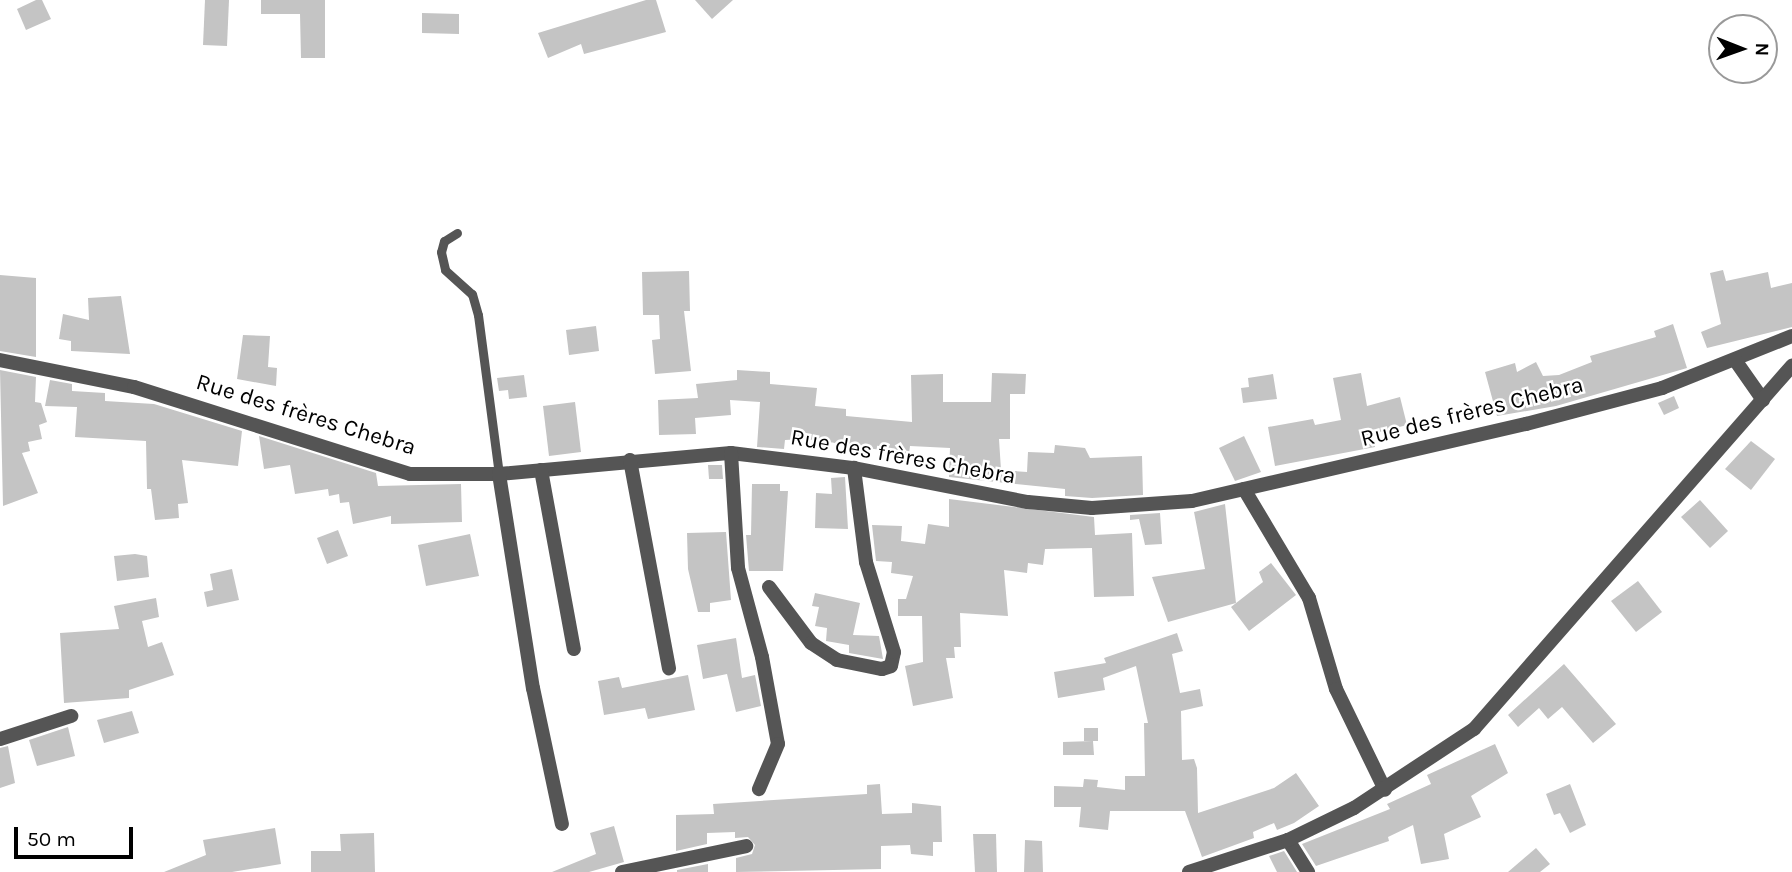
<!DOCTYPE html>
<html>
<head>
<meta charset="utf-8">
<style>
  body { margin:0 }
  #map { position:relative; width:1792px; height:872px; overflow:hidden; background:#fff; font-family:Karla,sans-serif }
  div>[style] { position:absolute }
  .building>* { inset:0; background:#c4c4c4 }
  .lane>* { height:9px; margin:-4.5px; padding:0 4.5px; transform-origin:4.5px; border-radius:4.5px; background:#555 }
  .street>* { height:14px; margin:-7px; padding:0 7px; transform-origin:7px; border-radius:7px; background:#555 }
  span { translate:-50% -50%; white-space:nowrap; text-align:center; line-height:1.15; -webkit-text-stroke:5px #fff; paint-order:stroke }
  .street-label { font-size:23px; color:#000 }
  .north { position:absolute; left:1708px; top:14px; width:70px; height:70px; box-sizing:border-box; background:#fff; border:2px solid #999; border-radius:50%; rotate:91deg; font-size:19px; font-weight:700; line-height:28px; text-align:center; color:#000 }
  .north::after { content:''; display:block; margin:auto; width:24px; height:32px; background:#000; clip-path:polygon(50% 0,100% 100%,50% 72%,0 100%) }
  .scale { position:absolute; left:14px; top:827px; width:119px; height:32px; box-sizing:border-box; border:4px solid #000; border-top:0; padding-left:9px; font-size:21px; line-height:24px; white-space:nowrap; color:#000; -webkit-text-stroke:5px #fff; paint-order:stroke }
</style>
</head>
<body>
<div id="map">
  <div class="building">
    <i style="clip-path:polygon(36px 0,42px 0,51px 19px,26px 30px,17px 9px)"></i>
    <i style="clip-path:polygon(205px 0,229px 0,227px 46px,203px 45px)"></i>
    <i style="clip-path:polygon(261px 0,325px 0,325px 58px,301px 58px,300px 14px,261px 14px)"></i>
    <i style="clip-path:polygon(646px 0,656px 0,666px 32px,584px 54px,581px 44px,548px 58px,538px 33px)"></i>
    <i style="clip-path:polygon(695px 0,733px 0,712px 19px)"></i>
    <i style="clip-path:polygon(422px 13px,459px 14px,459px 34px,422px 33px)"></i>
    <i style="clip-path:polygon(1723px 270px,1726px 281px,1768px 272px,1771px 288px,1792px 283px,1792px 327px,1707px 348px,1701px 332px,1721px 324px,1710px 273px)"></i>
    <i style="clip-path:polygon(689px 271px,690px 311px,684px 311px,691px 371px,655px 374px,652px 340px,660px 339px,659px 315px,643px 315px,642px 272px)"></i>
    <i style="clip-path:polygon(0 275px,36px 278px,36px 357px,0 351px)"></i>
    <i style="clip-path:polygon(121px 296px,130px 354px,71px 351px,71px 341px,59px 339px,63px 314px,89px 320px,88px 298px)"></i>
    <i style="clip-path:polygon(1673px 324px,1687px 368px,1556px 406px,1497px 416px,1485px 372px,1515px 363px,1517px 372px,1536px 362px,1543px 376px,1559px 375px,1592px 362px,1590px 356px,1656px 337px,1654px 331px)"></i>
    <i style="clip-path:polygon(596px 326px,599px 351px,569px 355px,566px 330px)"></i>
    <i style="clip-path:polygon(243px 335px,270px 336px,268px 367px,277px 368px,276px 386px,237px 379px)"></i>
    <i style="clip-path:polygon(0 370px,36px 377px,35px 402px,41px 403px,47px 422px,39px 425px,42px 439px,28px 442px,30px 451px,22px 453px,38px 493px,3px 506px)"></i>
    <i style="clip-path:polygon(737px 370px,770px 372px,770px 384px,817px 388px,815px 406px,846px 409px,846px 416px,912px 422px,911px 375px,943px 374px,943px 402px,991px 402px,992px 373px,1026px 374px,1025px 394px,1010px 394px,1010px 439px,999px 439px,1001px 470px,1027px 472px,1028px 452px,1054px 453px,1055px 445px,1085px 448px,1090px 458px,1142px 456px,1143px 495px,1092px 498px,1065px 496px,1065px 489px,949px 477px,950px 448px,910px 446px,909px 454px,804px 439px,785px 440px,784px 449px,757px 447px,760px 402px,730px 400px,731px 415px,695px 418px,696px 434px,659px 435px,658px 400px,698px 398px,696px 384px,737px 380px)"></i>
    <i style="clip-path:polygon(1361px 373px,1367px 406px,1400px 397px,1407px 425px,1372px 434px,1375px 447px,1275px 466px,1268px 427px,1313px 419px,1315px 425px,1341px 420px,1333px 378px)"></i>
    <i style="clip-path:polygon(1273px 374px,1277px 399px,1243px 403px,1241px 388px,1249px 387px,1248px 378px)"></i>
    <i style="clip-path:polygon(524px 375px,527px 397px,509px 399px,508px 390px,499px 391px,497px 378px)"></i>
    <i style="clip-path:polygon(50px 380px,72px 384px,72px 391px,105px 393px,105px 401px,154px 404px,242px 431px,238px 466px,182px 460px,188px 503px,178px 504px,179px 518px,155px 520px,151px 489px,147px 489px,146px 441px,75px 437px,77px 407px,45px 406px)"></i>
    <i style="clip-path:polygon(1674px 396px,1679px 408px,1664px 415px,1658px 403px)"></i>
    <i style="clip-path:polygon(575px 402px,581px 452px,549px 456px,543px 406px)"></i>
    <i style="clip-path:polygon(259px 436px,376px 473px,378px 486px,461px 484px,462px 522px,391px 524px,391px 516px,353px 524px,349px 502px,340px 503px,339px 494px,329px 496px,328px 489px,295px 494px,290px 465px,264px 469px)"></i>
    <i style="clip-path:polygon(1244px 436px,1261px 472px,1235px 481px,1219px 448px)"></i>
    <i style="clip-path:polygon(1751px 441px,1775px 459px,1751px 490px,1725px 469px)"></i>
    <i style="clip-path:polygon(708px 465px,722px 465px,723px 479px,709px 479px)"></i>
    <i style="clip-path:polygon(845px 477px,848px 529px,815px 528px,816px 493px,832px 494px,831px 478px)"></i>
    <i style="clip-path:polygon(752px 484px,780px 484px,780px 491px,788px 491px,783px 571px,749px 571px,746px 535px,751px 535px)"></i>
    <i style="clip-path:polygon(949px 499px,1094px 517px,1095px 535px,1132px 533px,1134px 596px,1094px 597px,1092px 548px,1045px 549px,1043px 565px,1028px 563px,1027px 573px,1004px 570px,1008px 616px,960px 613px,961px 647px,954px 647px,955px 658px,946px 658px,953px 698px,913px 706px,905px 666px,923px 662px,922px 616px,898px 616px,898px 599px,906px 599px,913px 576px,891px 573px,892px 562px,876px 561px,872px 525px,902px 526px,901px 541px,925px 544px,928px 524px,949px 527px)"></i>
    <i style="clip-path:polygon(1700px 500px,1728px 531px,1710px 548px,1681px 517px)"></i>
    <i style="clip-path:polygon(1225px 504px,1236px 603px,1168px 622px,1152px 577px,1205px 569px,1194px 512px)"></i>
    <i style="clip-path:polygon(1160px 513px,1162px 544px,1145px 545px,1139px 519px,1130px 520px,1130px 515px)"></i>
    <i style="clip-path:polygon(338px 530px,348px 556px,327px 564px,317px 538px)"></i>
    <i style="clip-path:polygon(726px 532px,731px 600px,710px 603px,710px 612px,698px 612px,688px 569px,687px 533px)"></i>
    <i style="clip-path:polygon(470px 534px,479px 576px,426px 586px,418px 545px)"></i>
    <i style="clip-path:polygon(135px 554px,147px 556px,149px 577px,117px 581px,114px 556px)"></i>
    <i style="clip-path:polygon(1271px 563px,1296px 595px,1249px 631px,1231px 607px,1263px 582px,1259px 572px)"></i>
    <i style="clip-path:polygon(232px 569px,239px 600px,207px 607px,204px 592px,213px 590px,210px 574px)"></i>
    <i style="clip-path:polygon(1638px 581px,1662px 612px,1636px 632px,1611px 601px)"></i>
    <i style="clip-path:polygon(815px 593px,860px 603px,853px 635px,879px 636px,883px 659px,849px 653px,849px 645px,826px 641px,827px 628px,815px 626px,819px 607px,812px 606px)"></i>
    <i style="clip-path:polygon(156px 598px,159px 617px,142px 621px,148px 647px,162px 642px,174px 675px,129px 690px,129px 698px,64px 703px,60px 633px,119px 629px,114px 606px)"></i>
    <i style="clip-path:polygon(1177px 633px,1183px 651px,1172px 654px,1180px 693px,1200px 689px,1203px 706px,1181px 711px,1182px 760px,1194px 759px,1197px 768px,1198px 813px,1274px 788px,1296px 773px,1319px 806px,1294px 823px,1277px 830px,1274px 823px,1253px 832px,1254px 838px,1202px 857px,1185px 811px,1110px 811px,1108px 830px,1079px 827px,1081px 807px,1054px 807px,1054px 786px,1083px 787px,1084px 779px,1098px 780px,1097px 787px,1125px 790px,1125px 776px,1145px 776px,1144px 723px,1148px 723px,1136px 666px,1103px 678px,1105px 690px,1058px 698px,1054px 672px,1106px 663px,1104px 658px)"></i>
    <i style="clip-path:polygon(736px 638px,742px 678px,755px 675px,761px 706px,736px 712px,727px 674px,703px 679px,697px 645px)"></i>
    <i style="clip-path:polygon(1564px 664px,1616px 724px,1593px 743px,1562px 707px,1548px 719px,1539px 708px,1518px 727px,1508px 715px)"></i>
    <i style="clip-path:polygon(688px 675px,695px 710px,648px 719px,645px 708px,604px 715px,598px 681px,619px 677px,622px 688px)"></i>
    <i style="clip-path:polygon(132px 711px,139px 733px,104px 743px,97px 720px)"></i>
    <i style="clip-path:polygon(68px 727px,75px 756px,37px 766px,29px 740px)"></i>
    <i style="clip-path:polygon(1084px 728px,1098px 728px,1098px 741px,1084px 741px)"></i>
    <i style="clip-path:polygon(1093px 741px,1094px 755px,1063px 755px,1063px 742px)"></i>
    <i style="clip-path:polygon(1495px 744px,1508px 773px,1471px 796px,1481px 817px,1444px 834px,1449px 859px,1421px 864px,1413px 825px,1388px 837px,1389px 841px,1316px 866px,1302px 844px,1390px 809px,1387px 804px,1431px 784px,1427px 775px)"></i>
    <i style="clip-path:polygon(8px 746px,15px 783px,0 788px,0 748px)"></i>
    <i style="clip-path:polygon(880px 784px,882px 814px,912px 813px,912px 803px,941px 806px,942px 842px,933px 842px,933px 856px,911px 854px,910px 845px,881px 846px,881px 869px,736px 872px,736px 858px,752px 854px,755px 845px,748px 837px,735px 838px,735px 832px,707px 833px,707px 844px,676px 851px,676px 815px,714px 814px,713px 804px,867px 794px,867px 785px)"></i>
    <i style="clip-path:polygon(1570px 784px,1586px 825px,1570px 833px,1560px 813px,1554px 815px,1546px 794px)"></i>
    <i style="clip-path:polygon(614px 826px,624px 862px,589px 872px,552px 872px,596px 854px,590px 833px)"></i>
    <i style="clip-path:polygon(275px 828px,281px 864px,232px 872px,164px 872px,206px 855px,203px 840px)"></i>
    <i style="clip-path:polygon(374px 833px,375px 872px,311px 872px,311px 851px,341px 851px,340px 834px)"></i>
    <i style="clip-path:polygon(973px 834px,996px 834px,997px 872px,975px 872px)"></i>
    <i style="clip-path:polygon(1025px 840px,1042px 841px,1043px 872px,1024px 872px)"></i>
    <i style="clip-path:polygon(1536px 848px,1550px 864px,1540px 872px,1508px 872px)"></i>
    <i style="clip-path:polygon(1284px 851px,1297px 872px,1277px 872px,1269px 856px)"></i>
    <i style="clip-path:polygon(708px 864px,708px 872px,677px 872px,677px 870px)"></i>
  </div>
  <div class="lane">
    <i style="left:457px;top:233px;width:15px;rotate:148deg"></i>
    <i style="left:444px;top:241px;width:11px;rotate:105deg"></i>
    <i style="left:441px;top:252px;width:18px;rotate:77deg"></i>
    <i style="left:445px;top:270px;width:36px;rotate:42deg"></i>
    <i style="left:472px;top:294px;width:22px;rotate:74deg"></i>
    <i style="left:478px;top:315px;width:160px;rotate:82.5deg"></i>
  </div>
  <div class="street">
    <i style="left:0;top:360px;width:137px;rotate:11.4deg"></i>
    <i style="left:134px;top:387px;width:289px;rotate:17.5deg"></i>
    <i style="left:410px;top:474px;width:89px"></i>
    <i style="left:499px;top:474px;width:233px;rotate:-5.2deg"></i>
    <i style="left:731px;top:453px;width:124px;rotate:7deg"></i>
    <i style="left:854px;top:468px;width:177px;rotate:11.1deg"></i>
    <i style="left:1028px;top:502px;width:64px;rotate:5.4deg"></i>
    <i style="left:1092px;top:508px;width:100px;rotate:-4deg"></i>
    <i style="left:1192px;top:501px;width:343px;rotate:-13deg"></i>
    <i style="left:1526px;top:424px;width:141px;rotate:-14.8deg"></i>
    <i style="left:1662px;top:388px;width:140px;rotate:-21.8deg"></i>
    <i style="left:1735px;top:360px;width:49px;rotate:55deg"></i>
    <i style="left:731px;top:453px;width:115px;rotate:86.5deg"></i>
    <i style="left:738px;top:568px;width:92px;rotate:74.9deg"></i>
    <i style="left:762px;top:657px;width:88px;rotate:79.6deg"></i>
    <i style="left:778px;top:744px;width:49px;rotate:112.9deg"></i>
    <i style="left:630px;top:460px;width:212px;rotate:79.4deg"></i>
    <i style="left:541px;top:470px;width:182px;rotate:79.6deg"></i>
    <i style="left:499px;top:474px;width:217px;rotate:81deg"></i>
    <i style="left:533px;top:688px;width:139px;rotate:78deg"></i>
    <i style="left:1244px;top:489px;width:127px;rotate:59.2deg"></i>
    <i style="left:1309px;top:598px;width:95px;rotate:73.5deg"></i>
    <i style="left:1336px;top:689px;width:112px;rotate:64.1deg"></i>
    <i style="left:769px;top:587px;width:70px;rotate:53.1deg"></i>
    <i style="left:811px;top:643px;width:31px;rotate:33deg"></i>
    <i style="left:837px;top:660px;width:46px;rotate:11.3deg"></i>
    <i style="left:882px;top:669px;width:9px;rotate:-18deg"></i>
    <i style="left:891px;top:666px;width:14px;rotate:-78deg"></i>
    <i style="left:894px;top:652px;width:94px;rotate:-107.3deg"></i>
    <i style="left:866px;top:562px;width:95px;rotate:-97.3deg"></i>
    <i style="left:0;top:739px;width:75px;rotate:-17.9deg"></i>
    <i style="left:1288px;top:840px;width:38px;rotate:58deg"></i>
    <i style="left:622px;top:872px;width:127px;rotate:-11.8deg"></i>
    <i style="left:1189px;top:872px;width:104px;rotate:-17.9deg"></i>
    <i style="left:1288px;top:840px;width:73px;rotate:-25.9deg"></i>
    <i style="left:1354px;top:808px;width:144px;rotate:-33.4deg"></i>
    <i style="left:1474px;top:729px;width:483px;rotate:-48.8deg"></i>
  </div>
  <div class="street-label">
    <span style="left:1472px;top:412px;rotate:-14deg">Rue des frères Chebra</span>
    <span style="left:306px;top:415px;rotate:17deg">Rue des frères Chebra</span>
    <span style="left:903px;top:457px;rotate:10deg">Rue des frères Chebra</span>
  </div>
  <div class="north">N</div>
  <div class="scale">50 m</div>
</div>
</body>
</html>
